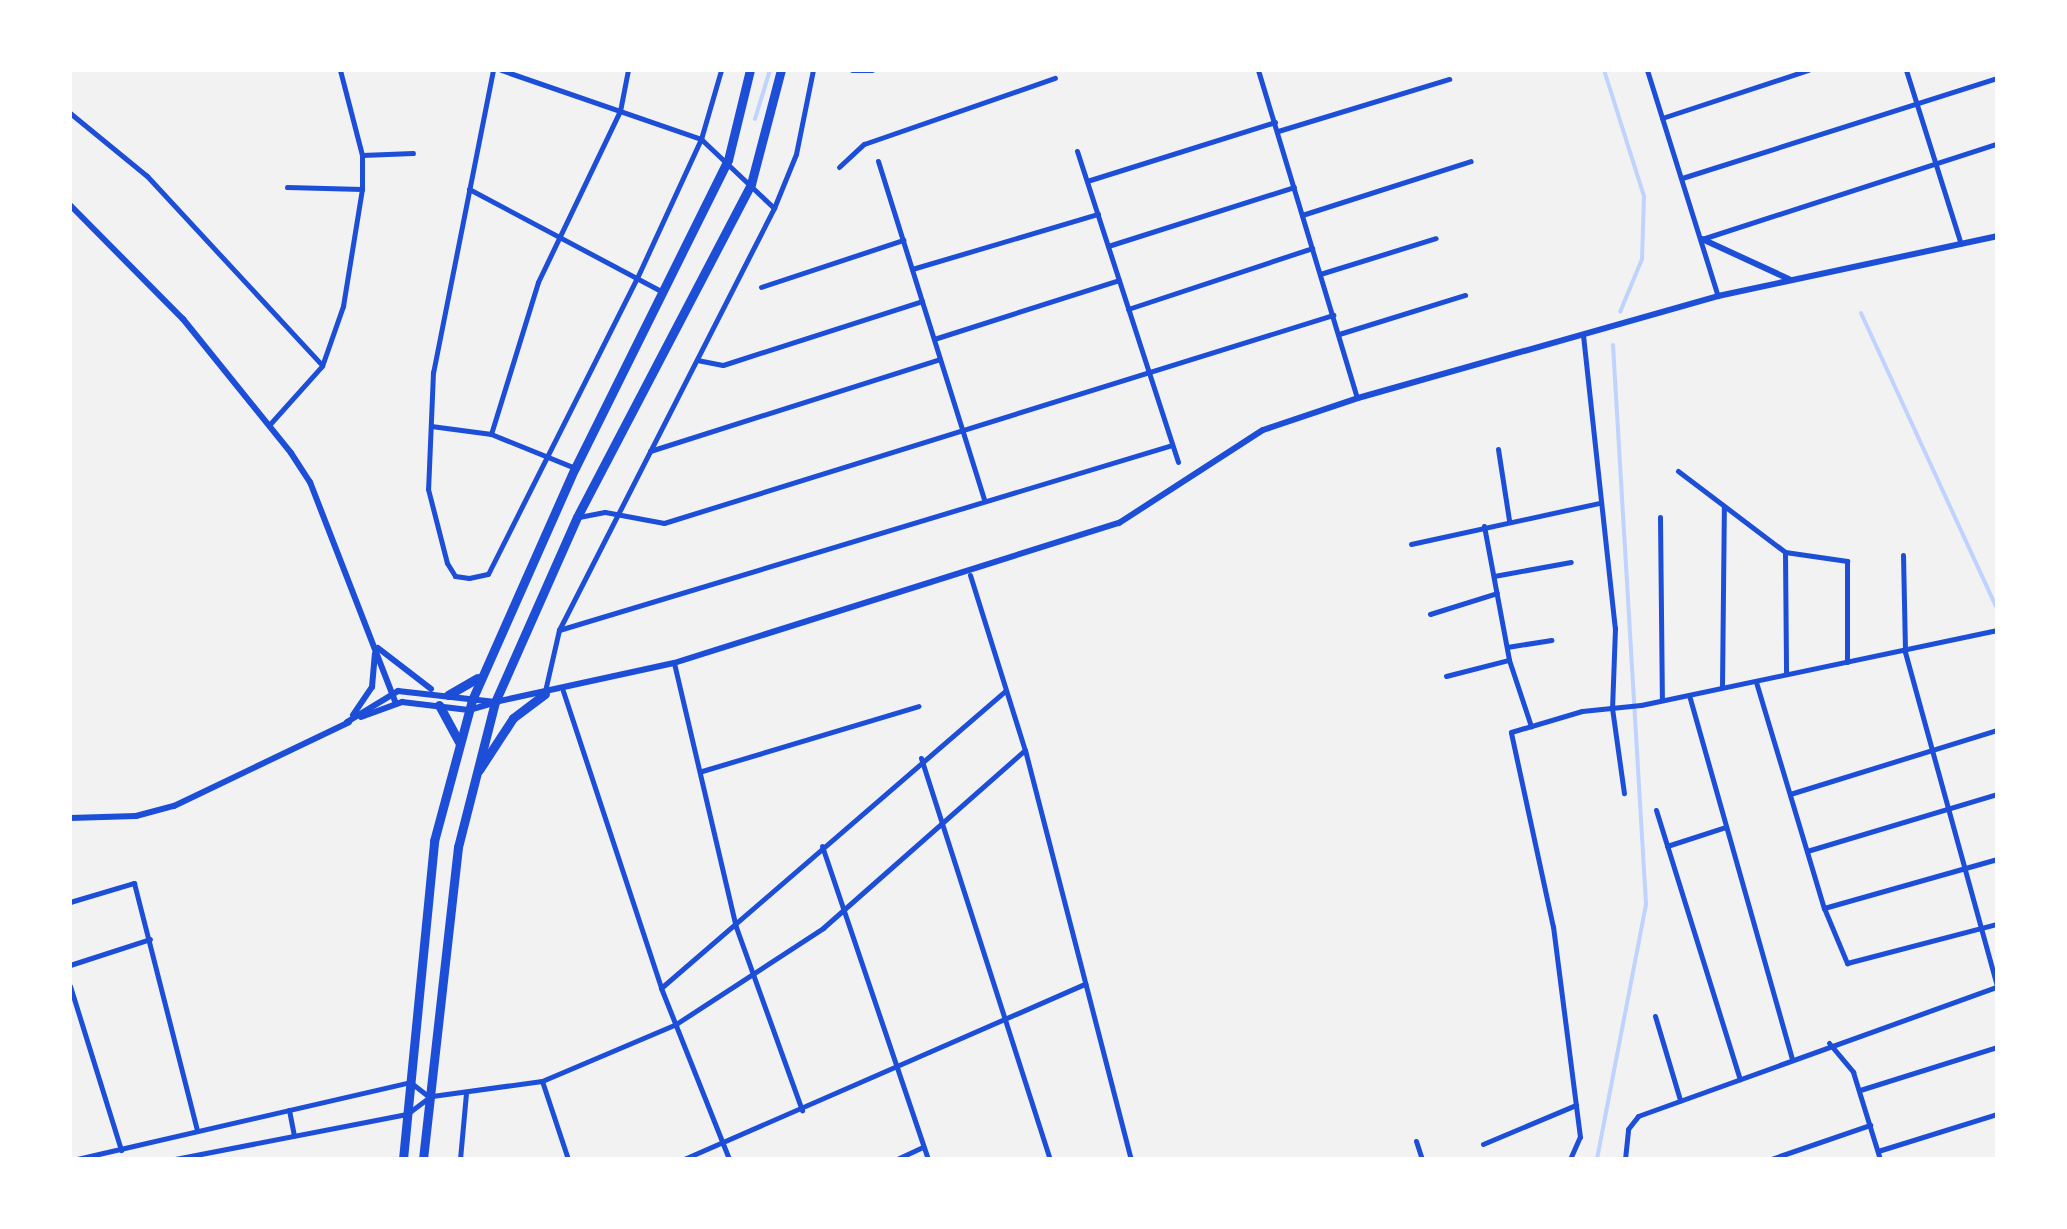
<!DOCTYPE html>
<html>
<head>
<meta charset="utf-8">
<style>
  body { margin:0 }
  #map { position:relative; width:2067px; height:1229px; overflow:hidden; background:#f2f2f2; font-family:"DM Sans",sans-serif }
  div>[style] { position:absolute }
  .stream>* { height:4px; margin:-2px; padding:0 2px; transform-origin:2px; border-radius:2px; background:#bfd3fe }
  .minor>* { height:5px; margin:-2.5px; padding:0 2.5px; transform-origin:2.5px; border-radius:2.5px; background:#1d4ed8 }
  .tertiary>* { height:6px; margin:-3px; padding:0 3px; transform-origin:3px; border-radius:3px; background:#1d4ed8 }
  .primary>* { height:9px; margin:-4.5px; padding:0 4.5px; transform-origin:4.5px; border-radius:4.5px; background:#1d4ed8 }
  span { translate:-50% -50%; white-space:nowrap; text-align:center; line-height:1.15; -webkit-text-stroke:8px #fff; paint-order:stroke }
  .frame { position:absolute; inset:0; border:72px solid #fff; pointer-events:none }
</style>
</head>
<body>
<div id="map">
  <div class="stream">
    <i style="left:1604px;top:70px;width:132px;rotate:72.4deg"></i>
    <i style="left:1644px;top:196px;width:63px;rotate:91.8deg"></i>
    <i style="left:1642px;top:259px;width:57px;rotate:112.5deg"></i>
    <i style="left:755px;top:119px;width:51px;rotate:-73deg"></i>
    <i style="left:1861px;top:313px;width:326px;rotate:65.3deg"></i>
    <i style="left:1597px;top:1159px;width:260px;rotate:-79.1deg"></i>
    <i style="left:1646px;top:904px;width:560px;rotate:-93.38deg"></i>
  </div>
  <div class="minor">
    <i style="left:493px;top:70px;width:308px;rotate:101.2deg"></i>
    <i style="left:433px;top:372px;width:117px;rotate:92.4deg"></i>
    <i style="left:428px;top:489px;width:76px;rotate:75.6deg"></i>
    <i style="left:447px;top:563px;width:15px;rotate:58deg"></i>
    <i style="left:455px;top:576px;width:14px;rotate:8deg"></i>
    <i style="left:469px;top:578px;width:19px;rotate:-12deg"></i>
    <i style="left:488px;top:574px;width:331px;rotate:-63.3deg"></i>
    <i style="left:637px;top:278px;width:153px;rotate:-65.3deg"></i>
    <i style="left:701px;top:139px;width:72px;rotate:-73.8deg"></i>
    <i style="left:501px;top:70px;width:212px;rotate:19deg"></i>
    <i style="left:701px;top:139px;width:100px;rotate:43.4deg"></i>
    <i style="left:852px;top:70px;width:20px"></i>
    <i style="left:1258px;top:70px;width:342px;rotate:73.2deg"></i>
    <i style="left:1647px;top:70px;width:237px;rotate:72.6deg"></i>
    <i style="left:1906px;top:70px;width:182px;rotate:72.5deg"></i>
    <i style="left:70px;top:113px;width:99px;rotate:39.3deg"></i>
    <i style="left:147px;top:176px;width:256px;rotate:47.2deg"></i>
    <i style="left:1662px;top:118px;width:154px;rotate:-18.2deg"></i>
    <i style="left:1278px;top:131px;width:179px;rotate:-16.9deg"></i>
    <i style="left:1077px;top:151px;width:327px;rotate:72deg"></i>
    <i style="left:362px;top:155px;width:51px;rotate:-2.2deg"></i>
    <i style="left:878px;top:161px;width:355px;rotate:72.6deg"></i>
    <i style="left:839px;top:167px;width:34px;rotate:-43deg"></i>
    <i style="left:864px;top:144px;width:202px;rotate:-19.1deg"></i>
    <i style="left:1682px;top:178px;width:330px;rotate:-17.6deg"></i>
    <i style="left:1087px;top:181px;width:197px;rotate:-17.4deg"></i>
    <i style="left:287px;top:187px;width:75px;rotate:1.5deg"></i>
    <i style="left:469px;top:189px;width:220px;rotate:28deg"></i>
    <i style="left:1302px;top:215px;width:177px;rotate:-17.7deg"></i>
    <i style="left:1702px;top:239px;width:310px;rotate:-17.9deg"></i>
    <i style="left:1108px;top:246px;width:195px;rotate:-17.6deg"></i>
    <i style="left:912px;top:269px;width:194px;rotate:-16.5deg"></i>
    <i style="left:1320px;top:274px;width:121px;rotate:-17.2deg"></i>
    <i style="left:761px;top:287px;width:150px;rotate:-18.3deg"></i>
    <i style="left:1128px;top:309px;width:194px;rotate:-18.3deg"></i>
    <i style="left:1339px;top:334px;width:132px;rotate:-17.2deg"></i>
    <i style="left:1583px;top:335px;width:295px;rotate:83.8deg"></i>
    <i style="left:1615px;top:628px;width:80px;rotate:92.1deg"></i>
    <i style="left:1612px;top:708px;width:86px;rotate:82deg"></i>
    <i style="left:934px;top:339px;width:194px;rotate:-17.7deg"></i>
    <i style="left:697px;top:360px;width:26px;rotate:11deg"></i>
    <i style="left:723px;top:365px;width:209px;rotate:-17.8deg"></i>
    <i style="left:270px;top:424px;width:78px;rotate:-48.1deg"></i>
    <i style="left:322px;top:366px;width:64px;rotate:-70.7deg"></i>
    <i style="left:343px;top:306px;width:119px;rotate:-80.8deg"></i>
    <i style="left:362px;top:189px;width:34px;rotate:-90deg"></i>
    <i style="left:362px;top:155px;width:88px;rotate:-104.5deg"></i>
    <i style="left:431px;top:426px;width:61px;rotate:7.6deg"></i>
    <i style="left:491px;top:434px;width:91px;rotate:22deg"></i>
    <i style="left:491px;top:434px;width:159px;rotate:-72.8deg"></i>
    <i style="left:538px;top:282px;width:190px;rotate:-64.4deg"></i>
    <i style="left:620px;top:111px;width:42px;rotate:-79deg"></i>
    <i style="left:1498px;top:449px;width:72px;rotate:81.2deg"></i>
    <i style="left:650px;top:451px;width:304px;rotate:-17.6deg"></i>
    <i style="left:1678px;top:471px;width:134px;rotate:37.1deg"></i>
    <i style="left:1785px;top:552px;width:63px;rotate:8.3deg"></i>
    <i style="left:1847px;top:561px;width:101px;rotate:90deg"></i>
    <i style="left:579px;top:517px;width:26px;rotate:-11deg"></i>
    <i style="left:605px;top:512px;width:60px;rotate:10.6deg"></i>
    <i style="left:664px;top:523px;width:701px;rotate:-17.27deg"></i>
    <i style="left:1660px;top:517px;width:182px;rotate:89.4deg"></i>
    <i style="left:1484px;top:526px;width:136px;rotate:79.4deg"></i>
    <i style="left:1509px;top:660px;width:70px;rotate:71.6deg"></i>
    <i style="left:1411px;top:544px;width:192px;rotate:-12.3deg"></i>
    <i style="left:1785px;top:552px;width:122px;rotate:89.5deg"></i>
    <i style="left:1903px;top:555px;width:97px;rotate:88.8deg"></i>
    <i style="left:1905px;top:652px;width:347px;rotate:74.6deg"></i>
    <i style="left:970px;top:575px;width:183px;rotate:72.6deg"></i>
    <i style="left:1025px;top:750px;width:423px;rotate:75.5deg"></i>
    <i style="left:1494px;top:576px;width:78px;rotate:-10.3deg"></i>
    <i style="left:1430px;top:614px;width:70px;rotate:-17.4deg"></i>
    <i style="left:559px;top:630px;width:640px;rotate:-16.79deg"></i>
    <i style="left:1507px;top:647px;width:45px;rotate:-9deg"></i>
    <i style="left:674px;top:663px;width:271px;rotate:76.8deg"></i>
    <i style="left:736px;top:927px;width:195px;rotate:70.2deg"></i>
    <i style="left:1446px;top:676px;width:65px;rotate:-14.3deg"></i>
    <i style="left:1756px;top:682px;width:236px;rotate:73.3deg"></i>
    <i style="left:1824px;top:908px;width:60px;rotate:67.3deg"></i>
    <i style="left:1847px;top:963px;width:155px;rotate:-14.6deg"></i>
    <i style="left:1722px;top:687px;width:180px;rotate:-89.4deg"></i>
    <i style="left:545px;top:691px;width:63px;rotate:-77.1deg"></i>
    <i style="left:559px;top:630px;width:474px;rotate:-63deg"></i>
    <i style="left:774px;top:208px;width:58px;rotate:-67.8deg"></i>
    <i style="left:796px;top:154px;width:86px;rotate:-78.6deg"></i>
    <i style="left:563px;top:691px;width:313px;rotate:71.7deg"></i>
    <i style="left:661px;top:988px;width:184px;rotate:68.3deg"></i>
    <i style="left:1689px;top:695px;width:377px;rotate:74.2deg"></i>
    <i style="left:921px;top:758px;width:421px;rotate:72.2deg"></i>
    <i style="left:702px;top:771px;width:226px;rotate:-16.7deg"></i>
    <i style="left:1790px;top:794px;width:217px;rotate:-17.2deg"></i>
    <i style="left:1656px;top:810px;width:282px;rotate:72.7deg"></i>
    <i style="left:822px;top:846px;width:330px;rotate:71.3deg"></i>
    <i style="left:1667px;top:846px;width:62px;rotate:-17.9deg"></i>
    <i style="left:1807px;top:851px;width:198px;rotate:-16.7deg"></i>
    <i style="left:70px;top:902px;width:67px;rotate:-16.5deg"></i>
    <i style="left:134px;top:883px;width:256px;rotate:75.7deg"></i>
    <i style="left:1824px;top:908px;width:180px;rotate:-15.8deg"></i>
    <i style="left:70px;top:965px;width:84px;rotate:-18deg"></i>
    <i style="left:70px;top:986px;width:172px;rotate:72.7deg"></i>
    <i style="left:661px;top:988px;width:454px;rotate:-40.8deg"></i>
    <i style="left:1655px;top:1016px;width:88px;rotate:73.4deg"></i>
    <i style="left:1829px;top:1043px;width:38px;rotate:50deg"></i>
    <i style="left:1853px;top:1072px;width:91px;rotate:72.8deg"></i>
    <i style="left:542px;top:1081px;width:82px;rotate:71.6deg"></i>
    <i style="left:1860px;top:1090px;width:144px;rotate:-17.4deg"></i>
    <i style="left:432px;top:1096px;width:111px;rotate:-7.8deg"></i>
    <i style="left:542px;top:1081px;width:146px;rotate:-23deg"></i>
    <i style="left:676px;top:1024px;width:176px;rotate:-33.1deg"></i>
    <i style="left:823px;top:928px;width:269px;rotate:-41.4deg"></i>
    <i style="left:289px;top:1110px;width:26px;rotate:79deg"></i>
    <i style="left:1416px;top:1141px;width:19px;rotate:72deg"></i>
    <i style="left:1483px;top:1144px;width:101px;rotate:-22.8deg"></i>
    <i style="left:1878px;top:1151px;width:125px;rotate:-17.3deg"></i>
    <i style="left:77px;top:1159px;width:342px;rotate:-13deg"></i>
    <i style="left:410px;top:1082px;width:24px;rotate:38deg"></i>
    <i style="left:175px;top:1159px;width:236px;rotate:-11deg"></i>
    <i style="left:407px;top:1114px;width:25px;rotate:-37deg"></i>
    <i style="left:460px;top:1159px;width:66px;rotate:-84.8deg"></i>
    <i style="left:684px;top:1159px;width:438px;rotate:-23.6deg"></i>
    <i style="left:897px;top:1159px;width:29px;rotate:-25deg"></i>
    <i style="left:1570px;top:1159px;width:24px;rotate:-66deg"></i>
    <i style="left:1580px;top:1137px;width:212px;rotate:-97.3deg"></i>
    <i style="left:1553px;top:927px;width:199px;rotate:-102.2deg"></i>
    <i style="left:1511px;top:732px;width:74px;rotate:-16.5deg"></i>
    <i style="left:1582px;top:711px;width:59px;rotate:-5.8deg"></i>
    <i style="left:1641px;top:705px;width:364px;rotate:-11.9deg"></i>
    <i style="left:1625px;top:1159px;width:30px;rotate:-84deg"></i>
    <i style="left:1628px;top:1129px;width:16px;rotate:-52deg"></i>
    <i style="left:1638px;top:1116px;width:381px;rotate:-19.8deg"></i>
    <i style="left:1771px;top:1159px;width:105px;rotate:-19deg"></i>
  </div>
  <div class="tertiary">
    <i style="left:70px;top:205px;width:161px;rotate:45.3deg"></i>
    <i style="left:183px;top:319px;width:172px;rotate:51.1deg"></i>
    <i style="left:291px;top:453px;width:35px;rotate:57deg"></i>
    <i style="left:310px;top:482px;width:238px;rotate:68.8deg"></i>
    <i style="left:1702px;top:239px;width:96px;rotate:24.7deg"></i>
    <i style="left:378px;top:648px;width:67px;rotate:37.7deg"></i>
    <i style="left:353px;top:715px;width:34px;rotate:-56deg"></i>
    <i style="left:372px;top:687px;width:33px;rotate:-85deg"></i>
    <i style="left:361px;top:717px;width:44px;rotate:-20.1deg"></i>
    <i style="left:402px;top:702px;width:67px;rotate:6.8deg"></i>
    <i style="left:469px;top:710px;width:26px;rotate:-16deg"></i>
    <i style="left:347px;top:722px;width:60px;rotate:-31.3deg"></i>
    <i style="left:398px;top:691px;width:98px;rotate:6.5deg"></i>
    <i style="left:495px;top:702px;width:183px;rotate:-12.3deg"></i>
    <i style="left:674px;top:663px;width:467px;rotate:-17.5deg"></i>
    <i style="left:1119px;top:523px;width:171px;rotate:-32.9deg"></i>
    <i style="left:1263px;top:430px;width:100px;rotate:-18.6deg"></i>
    <i style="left:1358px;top:398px;width:374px;rotate:-15.8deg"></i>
    <i style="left:1718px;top:296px;width:285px;rotate:-12.1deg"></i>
    <i style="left:70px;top:818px;width:66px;rotate:-1.7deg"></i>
    <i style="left:136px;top:816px;width:39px;rotate:-15deg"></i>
    <i style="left:174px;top:806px;width:194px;rotate:-25.6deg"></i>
  </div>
  <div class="primary">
    <i style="left:448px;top:695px;width:34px;rotate:-30deg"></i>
    <i style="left:439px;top:705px;width:42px;rotate:61.6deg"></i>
    <i style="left:479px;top:770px;width:62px;rotate:-56.8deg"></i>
    <i style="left:513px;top:718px;width:40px;rotate:-37deg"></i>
    <i style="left:403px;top:1159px;width:320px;rotate:-84.4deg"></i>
    <i style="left:434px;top:841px;width:146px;rotate:-74.9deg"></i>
    <i style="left:472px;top:700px;width:254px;rotate:-66.1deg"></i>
    <i style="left:575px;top:468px;width:344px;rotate:-63.6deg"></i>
    <i style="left:728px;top:160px;width:93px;rotate:-76.3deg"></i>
    <i style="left:423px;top:1159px;width:314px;rotate:-83.6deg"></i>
    <i style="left:458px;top:847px;width:150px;rotate:-75.7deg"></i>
    <i style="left:495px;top:702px;width:202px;rotate:-66.1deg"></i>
    <i style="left:577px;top:517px;width:376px;rotate:-62.4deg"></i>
    <i style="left:751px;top:184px;width:118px;rotate:-75.3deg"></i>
  </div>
  <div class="frame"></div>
</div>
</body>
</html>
